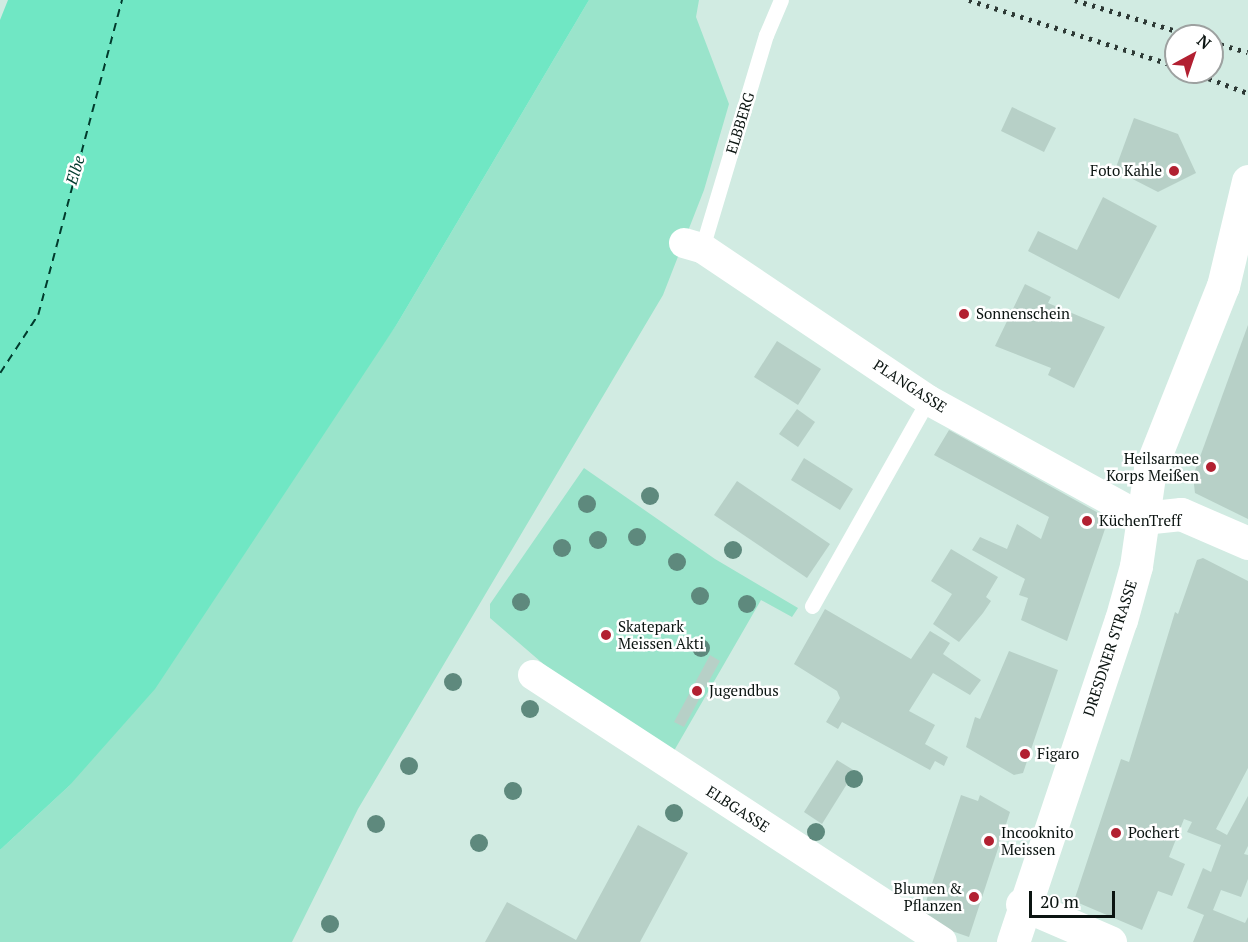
<!DOCTYPE html>
<html>
<head>
<meta charset="utf-8">
<style>
  body { margin:0 }
  #map { position:relative; width:1248px; height:942px; overflow:hidden; background:#d1ebe2; font-family:"PT Serif",serif }
  div>[style] { position:absolute }
  .green>* { inset:0; background:#9ae4cb }
  .water>* { inset:0; background:#70e7c4 }
  .ferry>* { height:1.5px; margin-top:-0.75px; transform-origin:0; background:repeating-linear-gradient(90deg,#013b2d 0 8px,transparent 0 14px) }
  .building>* { inset:0; background:#b7d0c7 }
  .lane>* { height:15px; margin:-7.5px; padding:0 7.5px; transform-origin:7.5px; border-radius:7.5px; background:#fff }
  .street>* { height:30px; margin:-15px; padding:0 15px; transform-origin:15px; border-radius:15px; background:#fff }
  .secondary>* { height:33px; margin:-16.5px; padding:0 16.5px; transform-origin:16.5px; border-radius:16.5px; background:#fff }
  .rail>* { height:4.5px; margin-top:-2.25px; transform-origin:0; background:repeating-linear-gradient(90deg,#2d3935 0 3px,transparent 0 9px) }
  .trees>* { width:18px; height:18px; margin:-9px; border-radius:50%; background:#5e897d }
  .dots>* { width:16px; height:16px; translate:-50% -50%; box-sizing:border-box; border:3px solid #fff; border-radius:50% }
  span { translate:-50% -50%; white-space:nowrap; text-align:center; line-height:1.15; -webkit-text-stroke:5px #fff; paint-order:stroke }
  .street-label { font-size:15px; color:#0b1411 }
  .poi-label { font-size:15px; color:#0b1411 }
  .right { translate:-100% -50%; text-align:right }
  .left { translate:0 -50%; text-align:left }
  .water-label { font-size:16px; color:#013b2d; font-style:italic }
  .north { position:absolute; left:1164px; top:24px; width:60px; height:60px; box-sizing:border-box; background:#fff; border:2px solid #9da1a0; border-radius:50%; rotate:40deg; font-size:16px; font-weight:700; line-height:24px; text-align:center; color:#0b1411 }
  .north::after { content:''; display:block; margin:auto; width:21px; height:27px; background:#b22031; clip-path:polygon(50% 0,100% 100%,50% 72%,0 100%) }
  .scale { position:absolute; left:1029px; top:891px; width:86px; height:27px; box-sizing:border-box; border:3px solid #0b1411; border-top:0; padding-left:8px; font-size:18px; line-height:21px; white-space:nowrap; color:#0b1411; -webkit-text-stroke:4px #fff; paint-order:stroke }
</style>
</head>
<body>
<div id="map">
  <div class="green">
    <i style="clip-path:polygon(589px 0,699px 0,696px 17px,729px 104px,704px 190px,663px 295px,358px 809px,292px 942px,0 942px,0 850px,69px 786px,397px 324px)"></i>
    <i style="clip-path:polygon(584px 468px,715px 559px,798px 608px,792px 617px,761px 600px,671px 756px,548px 668px,490px 618px,490px 604px)"></i>
  </div>
  <div class="water">
    <i style="clip-path:polygon(8px 0,589px 0,397px 324px,155px 689px,69px 786px,0 850px,0 20px)"></i>
  </div>
  <div class="ferry">
    <i style="left:0;top:373px;width:69px;rotate:-56.8deg"></i>
    <i style="left:38px;top:315px;width:326px;rotate:-75.1deg"></i>
  </div>
  <div class="building">
    <i style="clip-path:polygon(1012px 107px,1056px 128px,1044px 152px,1001px 131px)"></i>
    <i style="clip-path:polygon(1134px 118px,1178px 134px,1196px 173px,1158px 192px,1115px 170px)"></i>
    <i style="clip-path:polygon(1103px 197px,1157px 226px,1119px 299px,1028px 251px,1038px 231px,1077px 250px)"></i>
    <i style="clip-path:polygon(1025px 284px,1051px 297px,1048px 303px,1105px 327px,1074px 388px,1048px 375px,1051px 368px,995px 346px)"></i>
    <i style="clip-path:polygon(1248px 325px,1248px 519px,1195px 493px,1193px 476px)"></i>
    <i style="clip-path:polygon(777px 341px,821px 369px,798px 405px,754px 377px)"></i>
    <i style="clip-path:polygon(797px 409px,815px 422px,798px 447px,779px 434px)"></i>
    <i style="clip-path:polygon(949px 430px,1102px 515px,1106px 526px,1067px 641px,1021px 620px,1028px 598px,1019px 595px,1025px 579px,972px 550px,980px 537px,1007px 549px,1017px 524px,1041px 539px,1049px 517px,934px 455px)"></i>
    <i style="clip-path:polygon(804px 458px,853px 489px,840px 510px,791px 480px)"></i>
    <i style="clip-path:polygon(737px 481px,830px 544px,807px 578px,714px 515px)"></i>
    <i style="clip-path:polygon(951px 549px,998px 577px,986px 597px,991px 601px,983px 613px,959px 642px,933px 624px,952px 594px,931px 581px)"></i>
    <i style="clip-path:polygon(1203px 558px,1248px 581px,1248px 768px,1216px 829px,1227px 835px,1248px 796px,1248px 846px,1244px 854px,1248px 855px,1248px 879px,1241px 897px,1221px 890px,1213px 910px,1245px 923px,1248px 917px,1248px 942px,1193px 942px,1204px 915px,1187px 908px,1203px 868px,1211px 872px,1221px 845px,1187px 832px,1192px 822px,1184px 819px,1169px 857px,1185px 864px,1172px 896px,1158px 891px,1142px 930px,1074px 901px,1121px 759px,1129px 762px,1175px 612px,1178px 614px,1197px 560px)"></i>
    <i style="clip-path:polygon(825px 609px,911px 659px,930px 631px,950px 643px,943px 654px,981px 680px,970px 695px,933px 673px,909px 711px,935px 725px,925px 744px,948px 757px,944px 766px,935px 761px,930px 770px,842px 722px,838px 729px,826px 722px,840px 698px,837px 691px,794px 664px)"></i>
    <i style="clip-path:polygon(1009px 651px,1058px 670px,1023px 773px,1014px 775px,966px 747px,975px 717px,980px 719px)"></i>
    <i style="clip-path:polygon(710px 655px,720px 661px,684px 727px,674px 722px)"></i>
    <i style="clip-path:polygon(837px 760px,855px 771px,822px 824px,804px 812px)"></i>
    <i style="clip-path:polygon(961px 795px,978px 801px,980px 795px,1010px 812px,969px 937px,920px 920px)"></i>
    <i style="clip-path:polygon(638px 825px,688px 853px,640px 942px,485px 942px,507px 902px,576px 940px)"></i>
  </div>
  <div class="lane">
    <i style="left:702px;top:248px;width:222px;rotate:-73.3deg"></i>
    <i style="left:766px;top:35px;width:38px;rotate:-67deg"></i>
    <i style="left:812px;top:606px;width:236px;rotate:-60.6deg"></i>
  </div>
  <div class="street">
    <i style="left:684px;top:243px;width:19px;rotate:16deg"></i>
    <i style="left:702px;top:248px;width:272px;rotate:33.9deg"></i>
    <i style="left:928px;top:400px;width:245px;rotate:28.8deg"></i>
    <i style="left:533px;top:675px;width:488px;rotate:33.1deg"></i>
  </div>
  <div class="secondary">
    <i style="left:1143px;top:518px;width:38px;rotate:-6deg"></i>
    <i style="left:1181px;top:514px;width:73px;rotate:23.4deg"></i>
    <i style="left:1022px;top:904px;width:96px;rotate:23.4deg"></i>
    <i style="left:1013px;top:942px;width:340px;rotate:-71.5deg"></i>
    <i style="left:1121px;top:620px;width:56px;rotate:-74.5deg"></i>
    <i style="left:1136px;top:566px;width:98px;rotate:-81.8deg"></i>
    <i style="left:1150px;top:469px;width:197px;rotate:-68.3deg"></i>
    <i style="left:1223px;top:286px;width:108px;rotate:-76.6deg"></i>
  </div>
  <div class="rail">
    <i style="left:969px;top:0;width:217px;rotate:17.7deg"></i>
    <i style="left:1075px;top:0;width:123px;rotate:17deg"></i>
    <i style="left:1212px;top:42px;width:37px;rotate:16deg"></i>
    <i style="left:1192px;top:72px;width:60px;rotate:20.6deg"></i>
  </div>
  <div class="trees">
    <i style="left:650px;top:496px"></i>
    <i style="left:587px;top:504px"></i>
    <i style="left:637px;top:537px"></i>
    <i style="left:598px;top:540px"></i>
    <i style="left:562px;top:548px"></i>
    <i style="left:733px;top:550px"></i>
    <i style="left:677px;top:562px"></i>
    <i style="left:700px;top:596px"></i>
    <i style="left:521px;top:602px"></i>
    <i style="left:747px;top:604px"></i>
    <i style="left:701px;top:648px"></i>
    <i style="left:453px;top:682px"></i>
    <i style="left:530px;top:709px"></i>
    <i style="left:409px;top:766px"></i>
    <i style="left:854px;top:779px"></i>
    <i style="left:513px;top:791px"></i>
    <i style="left:674px;top:813px"></i>
    <i style="left:376px;top:824px"></i>
    <i style="left:816px;top:832px"></i>
    <i style="left:479px;top:843px"></i>
    <i style="left:330px;top:924px"></i>
  </div>
  <div class="dots">
    <i style="left:1174px;top:171px;background:#b22031"></i>
    <i style="left:964px;top:314px;background:#b22031"></i>
    <i style="left:1211px;top:467px;background:#b22031"></i>
    <i style="left:1087px;top:521px;background:#b22031"></i>
    <i style="left:606px;top:635px;background:#b22031"></i>
    <i style="left:697px;top:691px;background:#b22031"></i>
    <i style="left:1025px;top:754px;background:#b22031"></i>
    <i style="left:1116px;top:833px;background:#b22031"></i>
    <i style="left:989px;top:841px;background:#b22031"></i>
    <i style="left:974px;top:897px;background:#b22031"></i>
  </div>
  <div class="street-label">
    <span style="left:740px;top:123px;rotate:-73deg">ELBBERG</span>
    <span style="left:910px;top:386px;rotate:33deg">PLANGASSE</span>
    <span style="left:1110px;top:648px;rotate:-72deg">DRESDNER STRASSE</span>
    <span style="left:738px;top:809px;rotate:33deg">ELBGASSE</span>
  </div>
  <div class="poi-label">
    <span class="right" style="left:1162px;top:171px">Foto Kahle</span>
    <span class="left" style="left:976px;top:314px">Sonnenschein</span>
    <span class="right" style="left:1199px;top:467px">Heilsarmee<br>Korps Meißen</span>
    <span class="left" style="left:1099px;top:521px">KüchenTreff</span>
    <span class="left" style="left:618px;top:635px">Skatepark<br>Meissen Akti</span>
    <span class="left" style="left:709px;top:691px">Jugendbus</span>
    <span class="left" style="left:1037px;top:754px">Figaro</span>
    <span class="left" style="left:1001px;top:841px">Incooknito<br>Meissen</span>
    <span class="left" style="left:1128px;top:833px">Pochert</span>
    <span class="right" style="left:962px;top:897px">Blumen &amp;<br>Pflanzen</span>
  </div>
  <div class="water-label">
    <span style="left:75px;top:170px;rotate:-73deg">Elbe</span>
  </div>
  <div class="north">N</div>
  <div class="scale">20 m</div>
</div>
</body>
</html>
